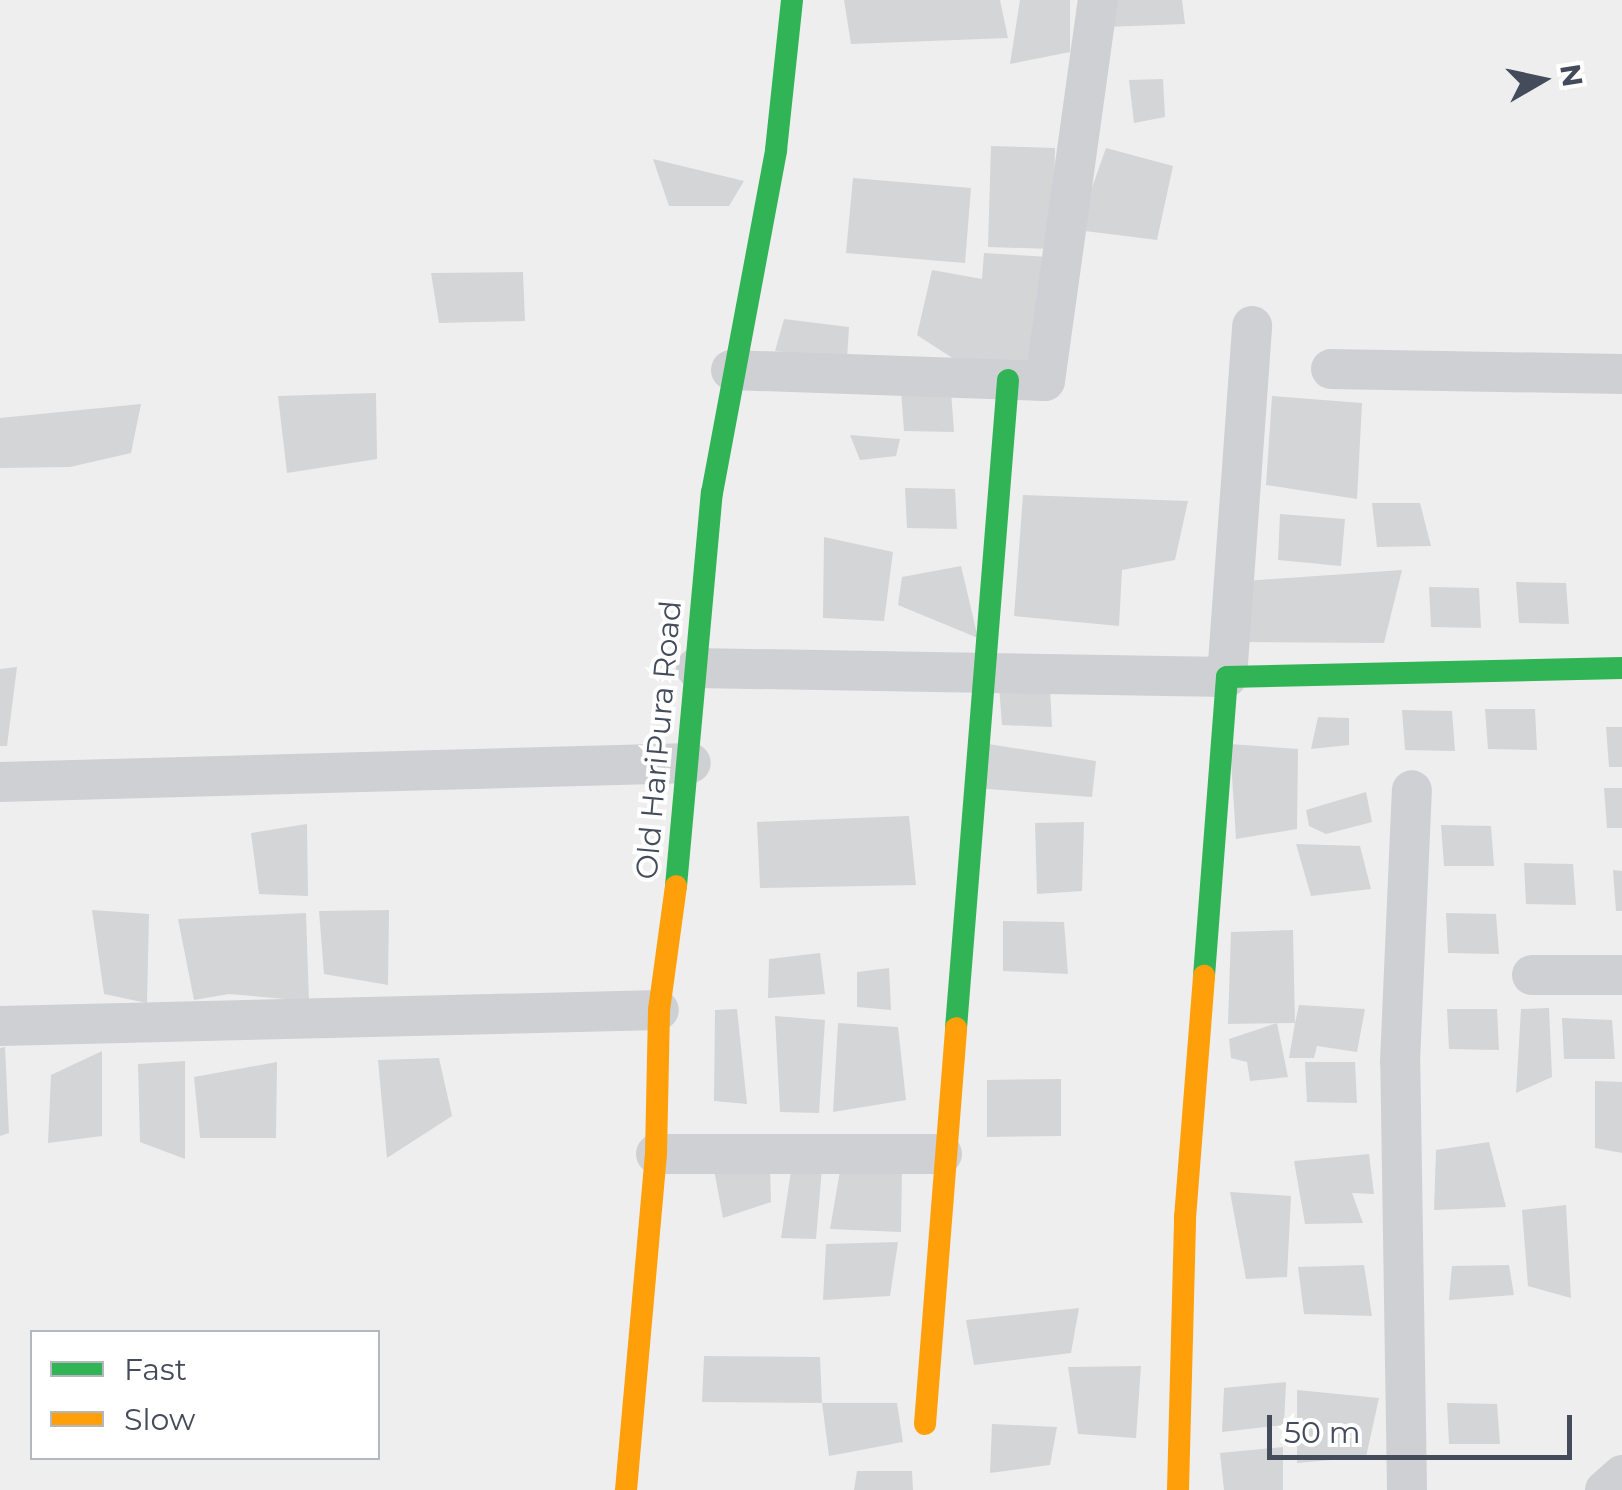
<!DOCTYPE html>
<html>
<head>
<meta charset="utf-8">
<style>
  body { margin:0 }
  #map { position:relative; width:1622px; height:1490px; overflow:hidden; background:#efeeee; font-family:Montserrat,sans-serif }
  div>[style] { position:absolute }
  .building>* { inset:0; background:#d4d5d7 }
  .street>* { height:40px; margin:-20px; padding:0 20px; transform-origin:20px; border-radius:20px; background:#cfd0d4 }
  .fast>* { height:22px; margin:-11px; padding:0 11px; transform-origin:11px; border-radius:11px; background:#30b455 }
  .slow>* { height:22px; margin:-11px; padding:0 11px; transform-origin:11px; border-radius:11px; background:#ff9f0a }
  span { translate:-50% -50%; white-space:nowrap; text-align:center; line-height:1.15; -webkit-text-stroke:8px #fff; paint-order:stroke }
  .street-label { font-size:30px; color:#444c5c }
  .legend { position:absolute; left:30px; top:1330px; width:350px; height:130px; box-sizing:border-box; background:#fff; border:2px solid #b4b7be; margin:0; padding:12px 18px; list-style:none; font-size:30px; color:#444c5c }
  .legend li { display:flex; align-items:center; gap:20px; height:50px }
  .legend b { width:50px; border:2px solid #b4b7be }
  .north { position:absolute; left:1492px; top:30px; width:100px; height:100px; -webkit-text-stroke:8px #fff; paint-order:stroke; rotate:81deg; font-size:28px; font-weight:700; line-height:40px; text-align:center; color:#444c5c }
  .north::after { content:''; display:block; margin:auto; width:35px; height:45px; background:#444c5c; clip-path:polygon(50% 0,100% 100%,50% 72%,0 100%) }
  .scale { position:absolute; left:1267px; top:1415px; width:305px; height:45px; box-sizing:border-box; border:5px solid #444c5c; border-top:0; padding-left:12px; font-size:30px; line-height:35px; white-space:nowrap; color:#444c5c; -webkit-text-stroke:8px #fff; paint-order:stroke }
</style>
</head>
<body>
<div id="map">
  <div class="building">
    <i style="clip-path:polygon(844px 0,1000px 0,1008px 38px,851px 44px)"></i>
    <i style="clip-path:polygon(1020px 0,1070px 0,1070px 52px,1010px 64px)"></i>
    <i style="clip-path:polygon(1112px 0,1182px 0,1185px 24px,1105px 27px)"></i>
    <i style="clip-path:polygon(1163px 79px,1165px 117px,1134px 123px,1129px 80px)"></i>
    <i style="clip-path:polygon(991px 146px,1055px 148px,1053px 249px,988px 247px)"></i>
    <i style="clip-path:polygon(1106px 148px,1173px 166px,1157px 240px,1077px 230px)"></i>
    <i style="clip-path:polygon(653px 159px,744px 181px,729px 206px,669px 206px)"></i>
    <i style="clip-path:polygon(853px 178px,971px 188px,965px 263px,846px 253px)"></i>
    <i style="clip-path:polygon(984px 253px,1049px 257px,1043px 377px,977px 374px,917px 335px,932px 270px,982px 279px)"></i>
    <i style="clip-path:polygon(523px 272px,525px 321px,439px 323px,431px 273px)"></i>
    <i style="clip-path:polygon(784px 319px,849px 327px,847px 359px,775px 351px)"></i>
    <i style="clip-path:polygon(901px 390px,951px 391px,954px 432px,904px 431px)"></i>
    <i style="clip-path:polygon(376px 393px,377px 459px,287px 473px,278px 396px)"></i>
    <i style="clip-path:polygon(1272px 396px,1362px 403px,1357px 499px,1266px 485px)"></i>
    <i style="clip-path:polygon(141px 404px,131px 453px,70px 467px,0 468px,0 418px)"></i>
    <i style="clip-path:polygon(850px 435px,900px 439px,896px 456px,860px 460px)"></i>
    <i style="clip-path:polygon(905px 488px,955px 489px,957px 529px,907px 528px)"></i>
    <i style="clip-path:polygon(1023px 495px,1188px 501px,1175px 560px,1122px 570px,1119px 626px,1014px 616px)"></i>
    <i style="clip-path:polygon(1372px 503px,1420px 503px,1431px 546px,1377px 547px)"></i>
    <i style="clip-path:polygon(1280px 514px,1345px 519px,1341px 566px,1278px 560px)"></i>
    <i style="clip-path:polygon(824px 537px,893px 552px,884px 621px,823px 618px)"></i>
    <i style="clip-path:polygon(961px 566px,978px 638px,898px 605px,902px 577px)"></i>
    <i style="clip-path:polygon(1402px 570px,1384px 643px,1247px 642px,1244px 581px)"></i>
    <i style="clip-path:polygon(1516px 582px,1566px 583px,1569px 624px,1519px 623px)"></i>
    <i style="clip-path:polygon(1429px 587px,1479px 588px,1481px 628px,1431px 627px)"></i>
    <i style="clip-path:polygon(17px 667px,7px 746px,0 746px,0 669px)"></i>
    <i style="clip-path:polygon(999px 686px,1050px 686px,1052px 727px,1002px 725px)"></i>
    <i style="clip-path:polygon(1485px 709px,1535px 709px,1537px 750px,1488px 749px)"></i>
    <i style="clip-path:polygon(1402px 710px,1452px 711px,1455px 751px,1405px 750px)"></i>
    <i style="clip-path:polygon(1318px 717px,1349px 718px,1349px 745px,1311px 749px)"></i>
    <i style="clip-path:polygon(1606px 727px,1622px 727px,1622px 767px,1609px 767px)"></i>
    <i style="clip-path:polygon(976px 742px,1096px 761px,1092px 797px,975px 788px)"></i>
    <i style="clip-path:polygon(1230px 744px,1298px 749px,1297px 829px,1236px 839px)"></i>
    <i style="clip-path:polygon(1604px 788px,1622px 788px,1622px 828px,1607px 828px)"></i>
    <i style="clip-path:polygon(1366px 792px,1372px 822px,1326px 834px,1309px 826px,1306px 810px)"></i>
    <i style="clip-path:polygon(909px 816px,916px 885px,760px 888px,757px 822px)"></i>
    <i style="clip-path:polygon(1084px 822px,1082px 891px,1037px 894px,1035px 823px)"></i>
    <i style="clip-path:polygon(307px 824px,308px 896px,259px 894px,251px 833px)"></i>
    <i style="clip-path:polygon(1441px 825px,1491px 826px,1494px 866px,1444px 866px)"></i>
    <i style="clip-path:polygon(1296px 844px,1360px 846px,1371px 889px,1311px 896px)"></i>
    <i style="clip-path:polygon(1524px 863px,1573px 864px,1576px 905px,1526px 904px)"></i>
    <i style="clip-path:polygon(1613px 870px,1622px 871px,1622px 911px,1616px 911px)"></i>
    <i style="clip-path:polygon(92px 910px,149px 914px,147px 1003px,104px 994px)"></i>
    <i style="clip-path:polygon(389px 910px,388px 985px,324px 974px,319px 911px)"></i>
    <i style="clip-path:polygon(306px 913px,309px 1001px,229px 994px,194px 1000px,178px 919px)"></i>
    <i style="clip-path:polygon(1446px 913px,1496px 914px,1499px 954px,1448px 953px)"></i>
    <i style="clip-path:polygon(1003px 921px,1064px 922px,1068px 974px,1003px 971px)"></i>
    <i style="clip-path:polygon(1293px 930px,1295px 1023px,1299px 1005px,1365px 1009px,1357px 1052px,1317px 1046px,1314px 1058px,1289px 1058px,1295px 1023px,1228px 1024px,1231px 932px)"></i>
    <i style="clip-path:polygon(820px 953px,825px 994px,768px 998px,769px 959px)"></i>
    <i style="clip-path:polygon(889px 968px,891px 1010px,857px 1007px,857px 972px)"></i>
    <i style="clip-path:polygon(1549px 1008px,1552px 1077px,1516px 1093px,1521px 1009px)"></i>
    <i style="clip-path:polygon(737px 1009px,747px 1104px,714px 1101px,715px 1010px)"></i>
    <i style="clip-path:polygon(1447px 1009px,1497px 1009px,1499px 1050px,1449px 1049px)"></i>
    <i style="clip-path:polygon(775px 1016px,825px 1020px,819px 1113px,780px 1112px)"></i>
    <i style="clip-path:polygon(1562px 1018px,1612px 1020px,1615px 1059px,1564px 1059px)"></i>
    <i style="clip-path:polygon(838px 1023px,898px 1027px,906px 1100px,833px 1112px)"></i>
    <i style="clip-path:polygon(1277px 1023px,1288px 1077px,1250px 1081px,1247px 1062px,1231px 1058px,1229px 1039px)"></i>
    <i style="clip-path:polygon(5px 1047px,9px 1133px,0 1136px,0 1048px)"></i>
    <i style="clip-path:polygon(102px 1051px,102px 1136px,48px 1143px,51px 1075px)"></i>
    <i style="clip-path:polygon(439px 1058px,452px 1116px,387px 1158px,378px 1060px)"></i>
    <i style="clip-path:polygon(185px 1061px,185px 1159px,140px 1142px,138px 1064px)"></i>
    <i style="clip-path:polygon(277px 1062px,276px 1138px,200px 1138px,194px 1077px)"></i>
    <i style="clip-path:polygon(1305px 1062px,1355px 1062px,1357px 1103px,1307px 1102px)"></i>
    <i style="clip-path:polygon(1061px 1079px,1061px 1136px,987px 1137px,987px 1080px)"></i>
    <i style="clip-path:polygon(1595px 1081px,1622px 1082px,1622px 1153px,1595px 1148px)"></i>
    <i style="clip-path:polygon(1489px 1142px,1506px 1207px,1434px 1210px,1436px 1150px)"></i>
    <i style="clip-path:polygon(1369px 1154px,1374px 1194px,1352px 1193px,1363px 1223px,1305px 1224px,1294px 1161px)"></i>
    <i style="clip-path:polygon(792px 1164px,822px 1168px,816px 1239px,781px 1238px)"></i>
    <i style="clip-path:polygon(841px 1165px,902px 1168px,901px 1232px,830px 1229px)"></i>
    <i style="clip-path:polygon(770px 1167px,771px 1202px,723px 1218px,714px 1170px)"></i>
    <i style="clip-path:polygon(1230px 1192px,1291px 1196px,1287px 1277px,1246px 1279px)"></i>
    <i style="clip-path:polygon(1566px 1205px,1571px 1298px,1528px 1286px,1522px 1210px)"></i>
    <i style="clip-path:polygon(898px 1242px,890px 1296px,823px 1300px,826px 1244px)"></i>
    <i style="clip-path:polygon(1364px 1265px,1372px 1316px,1304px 1314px,1298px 1267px)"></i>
    <i style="clip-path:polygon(1509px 1265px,1514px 1295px,1449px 1300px,1452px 1266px)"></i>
    <i style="clip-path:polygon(1079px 1308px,1071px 1353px,974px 1365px,966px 1320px)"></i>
    <i style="clip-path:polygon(704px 1356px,820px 1357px,822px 1403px,897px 1403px,903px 1442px,829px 1456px,822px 1403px,702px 1402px)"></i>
    <i style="clip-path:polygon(1141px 1366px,1136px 1438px,1078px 1434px,1068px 1367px)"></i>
    <i style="clip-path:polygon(1286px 1382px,1284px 1425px,1222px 1432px,1224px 1388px)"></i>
    <i style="clip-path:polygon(1297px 1390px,1379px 1398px,1366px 1457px,1297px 1463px)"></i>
    <i style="clip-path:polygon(1447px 1403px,1497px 1404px,1500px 1444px,1449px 1444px)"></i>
    <i style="clip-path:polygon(992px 1424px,1057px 1427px,1050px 1465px,990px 1473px)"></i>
    <i style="clip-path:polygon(1283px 1447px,1283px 1490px,1224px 1490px,1220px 1453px)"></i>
    <i style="clip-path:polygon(857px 1471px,912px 1471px,913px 1490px,854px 1490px)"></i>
  </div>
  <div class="street">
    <i style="left:1331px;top:369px;width:291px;rotate:1deg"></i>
    <i style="left:731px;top:370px;width:314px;rotate:2deg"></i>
    <i style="left:1045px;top:381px;width:385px;rotate:-82.1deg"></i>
    <i style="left:696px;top:668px;width:531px;rotate:0.97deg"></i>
    <i style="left:1227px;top:677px;width:352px;rotate:-85.9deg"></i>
    <i style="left:0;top:782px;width:691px;rotate:-1.58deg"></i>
    <i style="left:1532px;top:975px;width:90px"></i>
    <i style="left:0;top:1026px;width:659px;rotate:-1.39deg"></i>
    <i style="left:656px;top:1154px;width:286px"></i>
    <i style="left:1407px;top:1490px;width:428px;rotate:-90.9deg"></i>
    <i style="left:1400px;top:1062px;width:272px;rotate:-87.5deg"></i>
    <i style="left:1605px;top:1490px;width:23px;rotate:-41deg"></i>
  </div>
  <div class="fast">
    <i style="left:676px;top:886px;width:395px;rotate:-84.8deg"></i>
    <i style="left:712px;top:493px;width:349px;rotate:-79.4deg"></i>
    <i style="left:776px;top:150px;width:151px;rotate:-83.9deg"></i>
    <i style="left:1204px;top:976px;width:300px;rotate:-85.6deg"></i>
    <i style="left:1227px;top:677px;width:395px;rotate:-1.3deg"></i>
    <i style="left:956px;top:1028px;width:650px;rotate:-85.41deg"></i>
  </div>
  <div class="slow">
    <i style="left:925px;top:1424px;width:397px;rotate:-85.5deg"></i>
    <i style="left:626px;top:1490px;width:337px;rotate:-84.9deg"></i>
    <i style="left:656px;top:1154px;width:144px;rotate:-88.8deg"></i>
    <i style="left:659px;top:1010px;width:125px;rotate:-82.2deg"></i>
    <i style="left:1178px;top:1490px;width:272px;rotate:-88.5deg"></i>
    <i style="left:1185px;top:1218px;width:243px;rotate:-85.5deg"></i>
  </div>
  <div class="street-label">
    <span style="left:659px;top:740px;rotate:-85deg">Old HariPura Road</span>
  </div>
  <ul class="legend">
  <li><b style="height:12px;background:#30b455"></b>Fast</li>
  <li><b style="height:12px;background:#ff9f0a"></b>Slow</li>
  </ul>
  <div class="north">N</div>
  <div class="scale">50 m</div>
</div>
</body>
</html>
